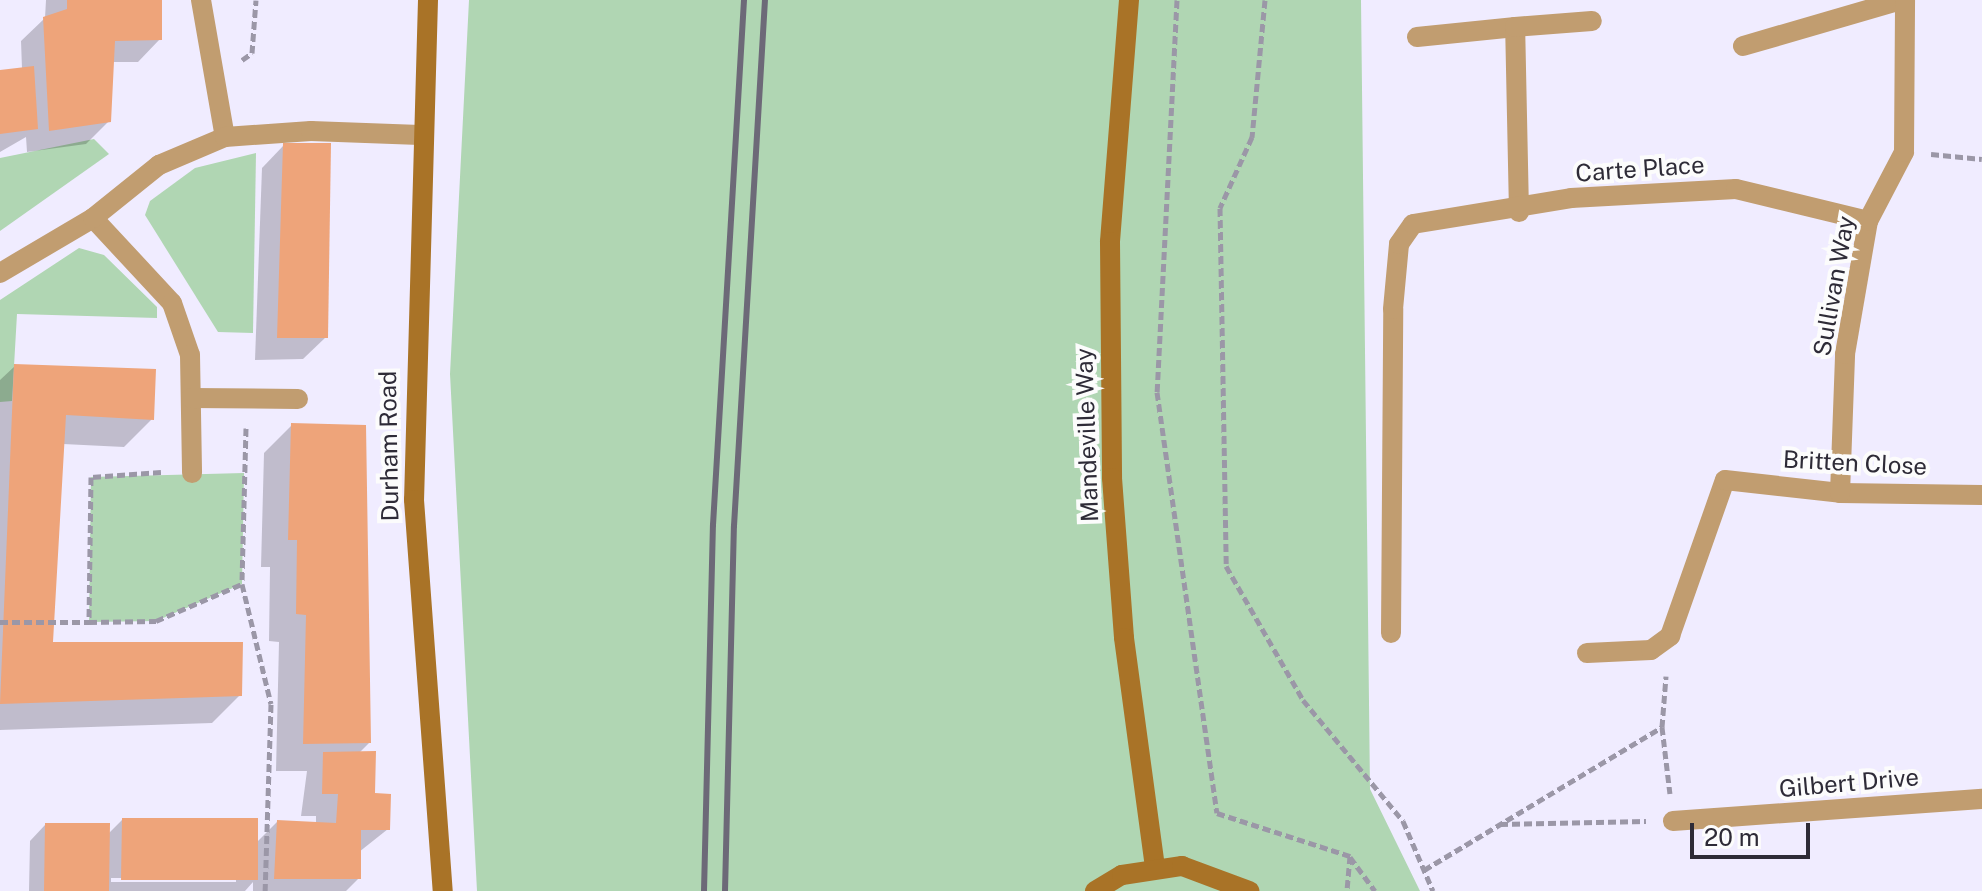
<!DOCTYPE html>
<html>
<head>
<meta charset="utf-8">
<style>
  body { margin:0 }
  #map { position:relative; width:1982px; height:891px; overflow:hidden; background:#f0ecff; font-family:"Public Sans",sans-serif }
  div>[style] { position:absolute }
  .green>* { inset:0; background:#b0d6b3 }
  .shadow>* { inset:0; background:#0003 }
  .building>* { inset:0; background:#eea47a }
  .path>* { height:5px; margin-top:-2.5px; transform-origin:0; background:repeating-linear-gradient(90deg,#9b97a7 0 8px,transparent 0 12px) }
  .lane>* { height:20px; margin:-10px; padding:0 10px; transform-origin:10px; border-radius:10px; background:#c19d70 }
  .street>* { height:20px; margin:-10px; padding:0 10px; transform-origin:10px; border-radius:10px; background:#c19d70 }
  .secondary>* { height:20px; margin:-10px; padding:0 10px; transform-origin:10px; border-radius:10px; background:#a97327 }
  .rail>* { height:6px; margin:-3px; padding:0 3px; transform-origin:3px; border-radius:3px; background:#6d6978 }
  span { translate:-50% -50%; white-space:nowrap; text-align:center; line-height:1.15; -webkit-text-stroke:8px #fcfcfc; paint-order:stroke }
  .street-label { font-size:24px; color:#2e2b37 }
  .scale { position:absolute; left:1690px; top:823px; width:120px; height:36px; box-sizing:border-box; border:4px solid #2e2b37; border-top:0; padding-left:10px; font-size:24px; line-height:28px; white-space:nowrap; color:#2e2b37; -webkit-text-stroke:6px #fcfcfc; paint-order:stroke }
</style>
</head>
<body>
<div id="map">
  <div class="green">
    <i style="clip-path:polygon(469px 0,1361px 0,1370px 789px,1420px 891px,477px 891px,450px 374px)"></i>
    <i style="clip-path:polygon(94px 139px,109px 154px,0 231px,0 158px)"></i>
    <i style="clip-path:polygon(256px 153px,253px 333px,218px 332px,145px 215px,150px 201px,195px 168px)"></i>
    <i style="clip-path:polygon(79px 248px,104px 255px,157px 307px,157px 318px,17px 314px,12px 401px,0 402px,0 300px)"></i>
    <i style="clip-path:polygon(244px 473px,242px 584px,156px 621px,89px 622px,91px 477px)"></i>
  </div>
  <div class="shadow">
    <i style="clip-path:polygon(46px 0,160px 0,160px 39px,138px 62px,112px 62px,109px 121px,86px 144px,27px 152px,26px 137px,0 152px,0 72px,22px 69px,21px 41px,45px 18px)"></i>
    <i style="clip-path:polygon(284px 145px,326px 337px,303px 359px,255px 360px,262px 168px)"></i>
    <i style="clip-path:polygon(15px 366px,152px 419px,124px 447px,63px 444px,51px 644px,240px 695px,212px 723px,0 730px,0 380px)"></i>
    <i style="clip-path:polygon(evenodd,292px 425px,369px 743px,358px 754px,388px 829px,359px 852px,359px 878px,346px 891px,253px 891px,253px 882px,245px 891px,29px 891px,30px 841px,45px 825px,108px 834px,122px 820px,256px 843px,277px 822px,316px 824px,316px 816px,301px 816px,307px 771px,276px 771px,279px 642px,269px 641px,270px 567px,261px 567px,264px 453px,292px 425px,111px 878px,236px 878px,236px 882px,111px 882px,111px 878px)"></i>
  </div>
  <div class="building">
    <i style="clip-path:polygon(67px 0,162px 0,162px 40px,115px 41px,111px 122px,49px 131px,43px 17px,67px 9px)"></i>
    <i style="clip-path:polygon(34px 66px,38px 129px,0 134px,0 70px)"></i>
    <i style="clip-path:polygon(283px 143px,331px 143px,328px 338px,277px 338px)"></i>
    <i style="clip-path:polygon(14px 364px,156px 369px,154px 420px,66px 415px,53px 642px,243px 642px,242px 696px,0 704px)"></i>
    <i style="clip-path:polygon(291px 423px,366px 425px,371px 743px,303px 744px,306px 615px,296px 614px,297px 540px,288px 540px)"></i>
    <i style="clip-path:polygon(376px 751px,375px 793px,391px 794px,390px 830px,361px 830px,361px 879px,274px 879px,277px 820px,336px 823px,338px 794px,322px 794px,323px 752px)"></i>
    <i style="clip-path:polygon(122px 818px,258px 818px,258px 880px,121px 880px)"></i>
    <i style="clip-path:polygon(45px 823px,110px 823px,109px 891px,44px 891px)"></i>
  </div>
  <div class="path">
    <i style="left:1177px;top:0;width:393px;rotate:92.9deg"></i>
    <i style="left:1157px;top:392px;width:425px;rotate:81.9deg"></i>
    <i style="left:1217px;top:813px;width:140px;rotate:17.9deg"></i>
    <i style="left:1350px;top:856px;width:35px;rotate:95deg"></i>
    <i style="left:1265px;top:0;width:138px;rotate:95.4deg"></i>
    <i style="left:1252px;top:137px;width:78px;rotate:114.3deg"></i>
    <i style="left:1220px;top:208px;width:358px;rotate:89deg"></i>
    <i style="left:1226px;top:566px;width:155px;rotate:60.1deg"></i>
    <i style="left:1303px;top:700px;width:157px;rotate:50.4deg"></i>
    <i style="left:1403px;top:821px;width:76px;rotate:66.8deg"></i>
    <i style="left:242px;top:60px;width:12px;rotate:-35deg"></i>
    <i style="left:252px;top:53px;width:53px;rotate:-85.7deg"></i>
    <i style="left:1931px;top:154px;width:51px;rotate:5.6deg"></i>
    <i style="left:246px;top:428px;width:156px;rotate:91.5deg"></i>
    <i style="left:242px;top:584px;width:123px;rotate:76.4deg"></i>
    <i style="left:271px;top:704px;width:187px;rotate:91.8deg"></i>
    <i style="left:161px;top:472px;width:70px;rotate:175.9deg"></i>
    <i style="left:91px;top:477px;width:145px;rotate:90.8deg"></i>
    <i style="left:89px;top:622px;width:67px;rotate:-0.9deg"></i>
    <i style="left:156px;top:621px;width:94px;rotate:-23.3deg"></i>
    <i style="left:0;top:622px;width:89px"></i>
    <i style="left:1662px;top:727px;width:67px;rotate:83.2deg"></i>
    <i style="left:1500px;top:824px;width:146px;rotate:-1.2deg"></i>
    <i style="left:1350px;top:857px;width:42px;rotate:53.7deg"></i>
    <i style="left:1424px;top:870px;width:278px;rotate:-31deg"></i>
    <i style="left:1662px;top:727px;width:51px;rotate:-85.5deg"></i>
  </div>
  <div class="lane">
    <i style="left:1417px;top:37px;width:99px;rotate:-5.8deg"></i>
    <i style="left:1743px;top:46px;width:165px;rotate:-16.2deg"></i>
    <i style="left:1519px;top:212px;width:185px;rotate:-91.2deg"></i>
    <i style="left:1515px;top:27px;width:77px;rotate:-4.5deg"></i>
    <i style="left:1391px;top:633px;width:324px;rotate:-89.6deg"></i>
    <i style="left:1393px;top:309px;width:65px;rotate:-84.7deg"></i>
    <i style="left:1399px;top:244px;width:24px;rotate:-55deg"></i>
    <i style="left:1587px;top:653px;width:64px;rotate:-2.7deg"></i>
    <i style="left:1651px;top:650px;width:24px;rotate:-36deg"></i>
    <i style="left:1670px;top:636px;width:165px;rotate:-70.6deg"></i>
    <i style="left:1673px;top:821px;width:310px;rotate:-4.1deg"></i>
  </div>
  <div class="street">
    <i style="left:201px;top:0;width:139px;rotate:80.1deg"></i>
    <i style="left:93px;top:218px;width:116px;rotate:47.1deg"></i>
    <i style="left:172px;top:303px;width:55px;rotate:70.9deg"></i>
    <i style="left:190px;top:355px;width:118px;rotate:89deg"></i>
    <i style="left:1413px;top:224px;width:160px;rotate:-9.3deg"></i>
    <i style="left:1571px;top:198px;width:165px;rotate:-3.1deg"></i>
    <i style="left:1736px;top:189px;width:136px;rotate:13.6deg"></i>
    <i style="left:0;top:273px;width:108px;rotate:-30.6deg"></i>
    <i style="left:93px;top:218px;width:85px;rotate:-38.8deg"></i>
    <i style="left:159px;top:165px;width:72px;rotate:-23deg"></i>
    <i style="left:225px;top:137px;width:86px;rotate:-4deg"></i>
    <i style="left:311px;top:131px;width:109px;rotate:2.1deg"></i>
    <i style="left:191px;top:398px;width:107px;rotate:0.5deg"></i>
    <i style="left:1725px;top:480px;width:116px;rotate:6.4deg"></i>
    <i style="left:1840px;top:493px;width:142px;rotate:0.8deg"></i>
    <i style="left:1840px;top:493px;width:139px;rotate:-87.9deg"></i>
    <i style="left:1845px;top:354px;width:135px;rotate:-80.2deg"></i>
    <i style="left:1868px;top:221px;width:78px;rotate:-62.4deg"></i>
    <i style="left:1904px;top:152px;width:152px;rotate:-89.6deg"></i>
  </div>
  <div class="secondary">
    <i style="left:428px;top:0;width:500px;rotate:91.6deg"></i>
    <i style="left:414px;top:500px;width:392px;rotate:85.8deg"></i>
    <i style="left:1129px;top:0;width:243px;rotate:94.5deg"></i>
    <i style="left:1110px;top:242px;width:236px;rotate:89.5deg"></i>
    <i style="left:1112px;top:478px;width:160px;rotate:85.7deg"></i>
    <i style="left:1124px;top:638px;width:230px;rotate:82.3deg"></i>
    <i style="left:1095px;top:891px;width:31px;rotate:-31deg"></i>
    <i style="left:1122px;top:875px;width:61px;rotate:-8.5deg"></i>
    <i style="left:1182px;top:866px;width:72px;rotate:20.5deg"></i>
  </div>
  <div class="rail">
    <i style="left:704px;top:891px;width:366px;rotate:-88.6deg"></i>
    <i style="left:713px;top:525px;width:526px;rotate:-86.62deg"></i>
    <i style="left:725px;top:891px;width:365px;rotate:-88.6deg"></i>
    <i style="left:734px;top:526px;width:527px;rotate:-86.63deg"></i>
  </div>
  <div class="street-label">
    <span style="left:1640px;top:169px;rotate:-4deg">Carte Place</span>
    <span style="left:1834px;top:286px;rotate:-80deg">Sullivan Way</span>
    <span style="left:1087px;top:435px;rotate:-92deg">Mandeville Way</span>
    <span style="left:389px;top:446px;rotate:-91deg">Durham Road</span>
    <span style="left:1855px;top:463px;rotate:3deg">Britten Close</span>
    <span style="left:1849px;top:783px;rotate:-5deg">Gilbert Drive</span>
  </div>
  <div class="scale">20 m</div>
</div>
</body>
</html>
